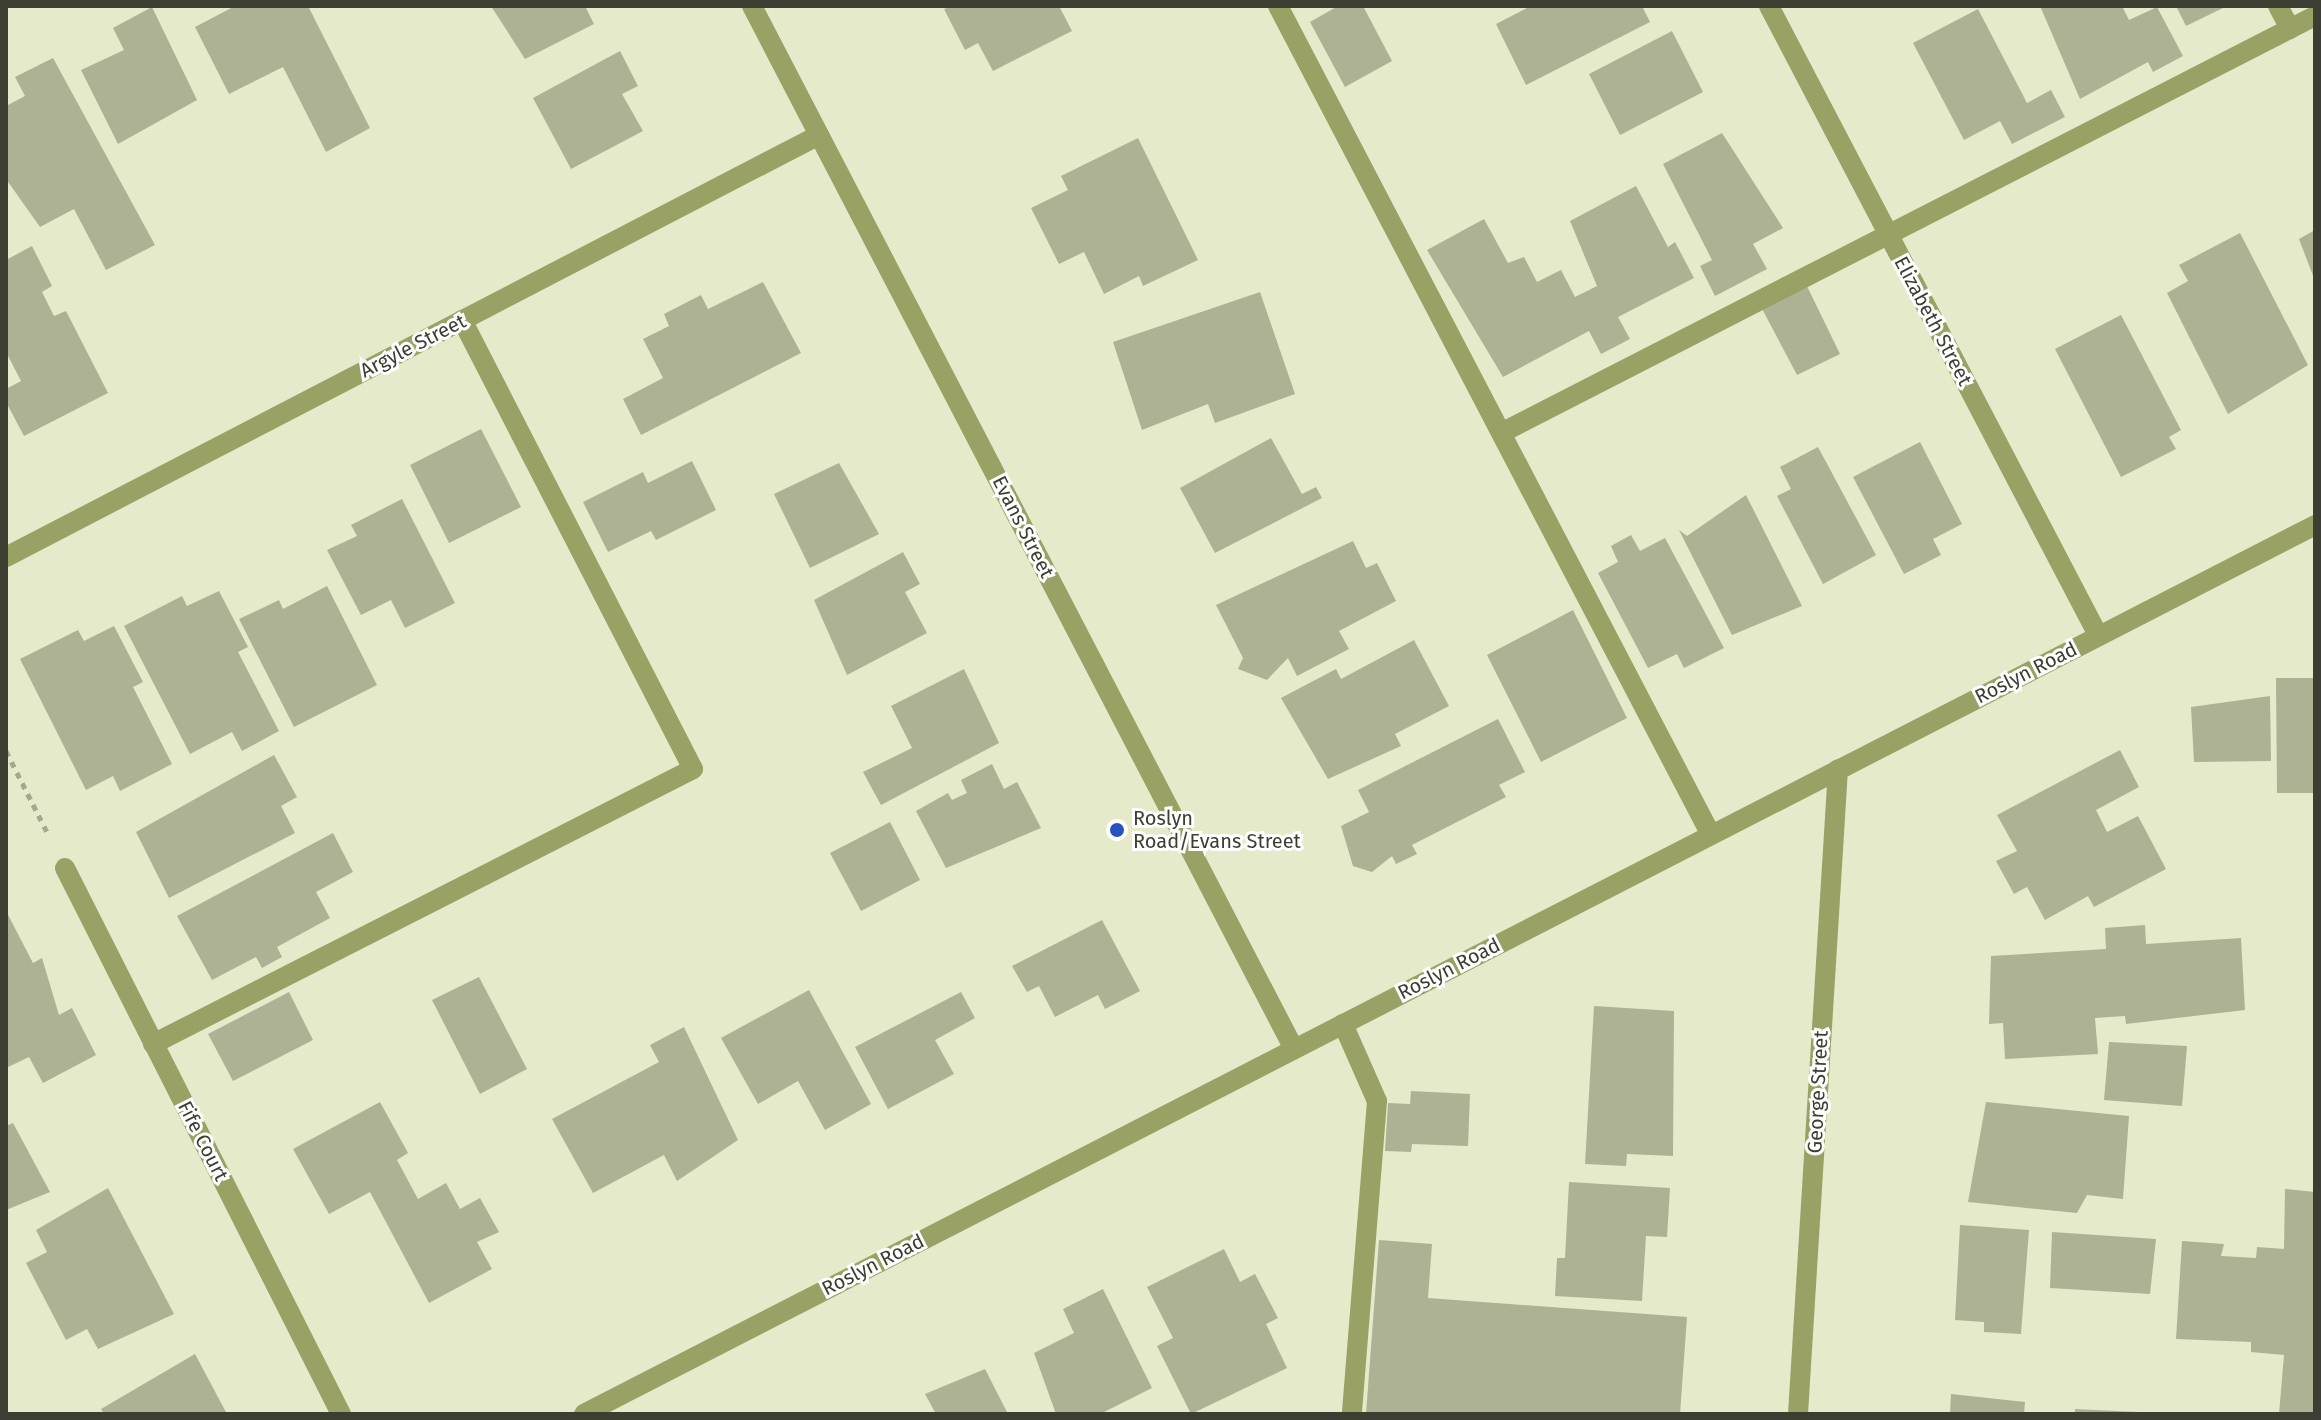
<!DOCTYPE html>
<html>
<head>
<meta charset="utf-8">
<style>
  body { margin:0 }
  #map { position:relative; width:2321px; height:1420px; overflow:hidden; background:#e5eacb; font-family:"Fira Sans",sans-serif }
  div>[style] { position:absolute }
  .building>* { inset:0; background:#aeb295 }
  .path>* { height:5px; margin-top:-2.5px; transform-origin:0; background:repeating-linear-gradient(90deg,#a4a891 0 6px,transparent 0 12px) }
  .minor>* { height:20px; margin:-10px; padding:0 10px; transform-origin:10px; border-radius:10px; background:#99a164 }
  .dots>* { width:22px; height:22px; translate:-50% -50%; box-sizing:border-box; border:4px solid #fff; border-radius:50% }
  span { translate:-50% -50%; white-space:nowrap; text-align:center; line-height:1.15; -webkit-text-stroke:6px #fff; paint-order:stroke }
  .street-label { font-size:20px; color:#3c3e32 }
  .poi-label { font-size:20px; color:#3c3e32 }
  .left { translate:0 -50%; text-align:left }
  .frame { position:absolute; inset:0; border:8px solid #3c3e32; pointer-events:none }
</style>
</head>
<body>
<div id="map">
  <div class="building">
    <i style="clip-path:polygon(235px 6px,308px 6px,370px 128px,326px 152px,283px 67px,229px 94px,195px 27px)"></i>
    <i style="clip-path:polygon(491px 6px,585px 6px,594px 24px,525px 59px)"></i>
    <i style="clip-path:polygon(951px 6px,1059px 6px,1072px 31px,993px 71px,978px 43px,965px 50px,944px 9px)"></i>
    <i style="clip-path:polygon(1338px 6px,1363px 6px,1392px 61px,1345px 87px,1310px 22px)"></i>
    <i style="clip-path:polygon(1531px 6px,1642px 6px,1650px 22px,1526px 85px,1496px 24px)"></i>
    <i style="clip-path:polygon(2040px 6px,2122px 6px,2129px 20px,2157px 7px,2183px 56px,2153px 72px,2148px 62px,2080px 99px)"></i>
    <i style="clip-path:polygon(2176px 6px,2227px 6px,2186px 26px)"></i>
    <i style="clip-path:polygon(152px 7px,197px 100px,118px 144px,81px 70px,124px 50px,113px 28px)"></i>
    <i style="clip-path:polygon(1978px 9px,2027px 103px,2051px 90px,2065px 117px,2012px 144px,2000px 121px,1964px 140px,1913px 43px)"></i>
    <i style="clip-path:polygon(1672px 31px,1703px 92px,1620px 135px,1589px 74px)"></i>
    <i style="clip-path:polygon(620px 51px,638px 86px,622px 94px,643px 131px,571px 169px,533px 98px)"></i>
    <i style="clip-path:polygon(53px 58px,155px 245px,106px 270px,74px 209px,40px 227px,6px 179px,6px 106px,25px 96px,15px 77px)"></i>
    <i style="clip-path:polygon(1722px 133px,1783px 228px,1753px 244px,1767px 269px,1715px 296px,1700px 266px,1712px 260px,1663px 164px)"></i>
    <i style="clip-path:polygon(1138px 138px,1198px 260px,1143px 286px,1139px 276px,1104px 294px,1084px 252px,1059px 264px,1031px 208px,1068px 190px,1061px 176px)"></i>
    <i style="clip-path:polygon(1636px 186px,1668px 247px,1675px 242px,1694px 278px,1618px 317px,1630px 339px,1601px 354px,1589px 331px,1503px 377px,1427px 250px,1484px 219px,1508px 263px,1524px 257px,1537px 282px,1561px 270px,1575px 297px,1597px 286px,1570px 221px)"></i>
    <i style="clip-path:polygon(2315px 230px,2315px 281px,2299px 239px)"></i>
    <i style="clip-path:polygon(2240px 233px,2308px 365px,2228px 414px,2167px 293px,2188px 281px,2179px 265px)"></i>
    <i style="clip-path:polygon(32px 246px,52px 286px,42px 292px,54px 316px,66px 311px,108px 393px,24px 436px,6px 402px,6px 389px,21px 381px,6px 352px,6px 260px)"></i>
    <i style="clip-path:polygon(763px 282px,801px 353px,641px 435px,623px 399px,663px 378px,643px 339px,669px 326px,664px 314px,701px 295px,708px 309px)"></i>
    <i style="clip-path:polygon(1805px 282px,1840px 354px,1797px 375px,1760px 305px)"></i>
    <i style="clip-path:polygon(1260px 292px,1295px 394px,1215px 423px,1208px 404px,1142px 430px,1113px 342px)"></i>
    <i style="clip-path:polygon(2121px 315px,2181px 430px,2169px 437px,2176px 449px,2121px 477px,2055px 349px)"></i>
    <i style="clip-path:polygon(481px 429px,521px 507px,449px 543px,410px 465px)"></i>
    <i style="clip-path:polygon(1271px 438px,1302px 494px,1316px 487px,1322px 498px,1215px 553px,1180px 488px)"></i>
    <i style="clip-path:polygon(1920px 442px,1962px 524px,1933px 539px,1941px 555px,1904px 574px,1853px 477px)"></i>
    <i style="clip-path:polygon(1818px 447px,1876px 555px,1823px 584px,1777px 496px,1791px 489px,1780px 467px)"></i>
    <i style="clip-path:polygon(692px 461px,716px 510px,656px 540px,651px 531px,608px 552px,583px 502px,643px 472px,648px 483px)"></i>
    <i style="clip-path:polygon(839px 463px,879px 534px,810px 568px,774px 494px)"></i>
    <i style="clip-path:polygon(1746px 495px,1802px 606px,1732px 635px,1679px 530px,1687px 536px)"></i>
    <i style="clip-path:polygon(402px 499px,455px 603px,405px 628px,391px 600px,361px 615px,327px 550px,357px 536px,351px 525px)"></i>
    <i style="clip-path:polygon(1631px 535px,1640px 551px,1665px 538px,1724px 648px,1684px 668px,1677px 654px,1648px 668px,1598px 573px,1618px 562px,1611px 546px)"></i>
    <i style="clip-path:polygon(1353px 541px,1366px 568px,1377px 563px,1396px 601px,1339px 631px,1349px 649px,1297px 676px,1288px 658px,1267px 680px,1238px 669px,1243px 658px,1216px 605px)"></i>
    <i style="clip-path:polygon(903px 552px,920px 584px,905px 592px,927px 633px,847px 675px,814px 600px)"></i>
    <i style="clip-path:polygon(327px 586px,377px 685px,294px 727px,239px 619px,279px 600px,283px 609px)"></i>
    <i style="clip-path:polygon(219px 591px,248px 647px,238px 652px,279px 731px,242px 751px,232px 732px,190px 754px,124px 626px,182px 596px,187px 606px)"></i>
    <i style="clip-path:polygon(1573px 610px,1627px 718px,1541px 762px,1487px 655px)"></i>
    <i style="clip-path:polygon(114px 626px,143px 682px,133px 687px,172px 764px,120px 791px,113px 776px,86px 790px,20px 659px,78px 630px,84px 641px)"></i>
    <i style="clip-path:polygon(1414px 640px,1449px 706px,1395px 734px,1401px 746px,1328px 779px,1281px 698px,1336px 669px,1341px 679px)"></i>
    <i style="clip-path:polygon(964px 669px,999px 743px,881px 805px,863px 772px,912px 748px,891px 706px)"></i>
    <i style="clip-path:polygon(2276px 678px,2315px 678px,2315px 793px,2277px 793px)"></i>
    <i style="clip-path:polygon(2270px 696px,2271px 761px,2194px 762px,2191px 707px)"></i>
    <i style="clip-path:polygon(1498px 719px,1525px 772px,1499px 785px,1506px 797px,1412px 845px,1417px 854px,1396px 864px,1392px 856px,1372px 872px,1353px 866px,1341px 826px,1369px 812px,1358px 790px)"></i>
    <i style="clip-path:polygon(2120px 750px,2139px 787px,2096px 810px,2107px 832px,2138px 816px,2166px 869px,2094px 907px,2088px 896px,2045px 920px,2027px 887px,2014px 894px,1996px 861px,2017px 851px,1997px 815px)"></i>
    <i style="clip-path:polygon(274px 755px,297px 797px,281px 806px,295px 833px,169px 898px,136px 832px)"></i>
    <i style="clip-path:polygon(992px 764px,1004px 789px,1017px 782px,1041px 828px,946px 868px,916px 811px,948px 793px,952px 800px,967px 793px,961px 780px)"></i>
    <i style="clip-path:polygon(890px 822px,920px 880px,861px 911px,830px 853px)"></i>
    <i style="clip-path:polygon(333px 833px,353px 872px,316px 892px,330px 918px,277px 947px,282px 957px,262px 968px,256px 957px,212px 980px,177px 916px)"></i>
    <i style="clip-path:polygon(6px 911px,33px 963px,42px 958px,59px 1015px,72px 1008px,96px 1055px,43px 1083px,29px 1057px,6px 1068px)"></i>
    <i style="clip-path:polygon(1102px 920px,1140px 991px,1105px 1009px,1098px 995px,1055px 1017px,1039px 986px,1027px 992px,1012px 966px)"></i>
    <i style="clip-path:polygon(2145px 925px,2146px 944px,2241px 938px,2245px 1010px,2126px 1024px,2125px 1016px,2095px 1018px,2098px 1054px,2005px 1059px,2003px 1023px,1989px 1024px,1991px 956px,2106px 949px,2105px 928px)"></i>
    <i style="clip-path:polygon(479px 977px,527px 1069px,480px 1094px,432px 1000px)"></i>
    <i style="clip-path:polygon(809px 990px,871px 1104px,825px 1130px,798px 1081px,758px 1104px,721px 1038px)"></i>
    <i style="clip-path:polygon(289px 992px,313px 1040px,233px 1081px,208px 1034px)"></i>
    <i style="clip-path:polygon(961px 992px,975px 1018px,935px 1040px,954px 1074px,888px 1109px,855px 1047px)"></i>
    <i style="clip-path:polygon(1594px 1006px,1674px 1011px,1673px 1156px,1627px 1154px,1626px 1166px,1585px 1164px)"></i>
    <i style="clip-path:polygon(684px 1027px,738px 1140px,677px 1181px,664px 1155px,593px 1193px,552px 1119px,659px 1062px,650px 1045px)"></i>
    <i style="clip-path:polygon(2109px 1042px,2187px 1046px,2182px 1106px,2104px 1100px)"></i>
    <i style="clip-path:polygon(1411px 1091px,1470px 1094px,1468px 1146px,1412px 1144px,1411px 1152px,1385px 1151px,1388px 1103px,1410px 1104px)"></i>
    <i style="clip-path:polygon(380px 1102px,408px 1153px,397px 1160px,418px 1199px,446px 1183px,460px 1209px,480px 1198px,499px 1232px,477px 1242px,492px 1269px,429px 1303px,370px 1192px,329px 1214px,293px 1149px)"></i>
    <i style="clip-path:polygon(1986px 1102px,2129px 1116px,2123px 1199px,2087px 1195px,2077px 1213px,1968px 1202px)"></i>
    <i style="clip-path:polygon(13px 1123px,50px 1192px,6px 1210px,6px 1126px)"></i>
    <i style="clip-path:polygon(1569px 1182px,1670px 1188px,1667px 1237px,1646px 1236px,1642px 1301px,1555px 1296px,1557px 1258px,1565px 1258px)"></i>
    <i style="clip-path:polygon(108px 1188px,174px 1314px,98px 1349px,87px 1329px,66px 1340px,26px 1263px,47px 1252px,36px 1230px)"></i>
    <i style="clip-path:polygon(2285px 1189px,2315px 1192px,2315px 1414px,2279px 1414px,2284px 1355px,2251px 1352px,2251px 1342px,2176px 1339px,2182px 1241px,2224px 1244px,2221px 1256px,2256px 1258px,2257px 1247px,2284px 1249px)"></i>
    <i style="clip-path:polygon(1960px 1225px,2029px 1230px,2021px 1334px,1984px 1332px,1984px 1322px,1955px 1320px)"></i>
    <i style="clip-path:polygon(2052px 1232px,2156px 1239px,2150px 1294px,2050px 1288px)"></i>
    <i style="clip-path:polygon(1379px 1240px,1432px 1244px,1428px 1298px,1687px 1317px,1680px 1414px,1366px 1414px)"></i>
    <i style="clip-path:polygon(1224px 1249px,1240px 1282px,1255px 1274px,1278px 1318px,1266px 1324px,1287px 1368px,1191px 1414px,1157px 1346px,1173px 1338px,1147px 1287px)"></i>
    <i style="clip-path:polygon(1103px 1289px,1152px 1388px,1100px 1414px,1056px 1414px,1034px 1353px,1074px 1333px,1063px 1309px)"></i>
    <i style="clip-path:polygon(195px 1354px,227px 1414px,104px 1414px,101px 1409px)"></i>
    <i style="clip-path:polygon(985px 1369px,1008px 1414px,936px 1414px,925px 1394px)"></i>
    <i style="clip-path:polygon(1951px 1394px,2025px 1402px,2024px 1414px,1950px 1414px)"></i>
    <i style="clip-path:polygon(2075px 1409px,2138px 1412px,2138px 1414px,2075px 1414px)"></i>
  </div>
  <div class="path">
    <i style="left:6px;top:751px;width:91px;rotate:63.2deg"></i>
  </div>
  <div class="minor">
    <i style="left:752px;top:6px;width:1175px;rotate:62.54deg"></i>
    <i style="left:1278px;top:6px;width:935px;rotate:62.42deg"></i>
    <i style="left:1769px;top:6px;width:710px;rotate:62.39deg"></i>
    <i style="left:2278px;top:6px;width:26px;rotate:62deg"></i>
    <i style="left:1503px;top:432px;width:912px;rotate:-27.13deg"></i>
    <i style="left:6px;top:557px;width:916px;rotate:-27.43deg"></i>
    <i style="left:65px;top:868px;width:612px;rotate:63.18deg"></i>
    <i style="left:1343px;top:1024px;width:84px;rotate:66.2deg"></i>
    <i style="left:1377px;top:1101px;width:314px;rotate:94.6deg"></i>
    <i style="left:153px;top:1044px;width:606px;rotate:-26.99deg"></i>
    <i style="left:693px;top:769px;width:505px;rotate:-117.22deg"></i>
    <i style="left:584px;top:1414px;width:1946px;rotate:-27.18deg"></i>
    <i style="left:1798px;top:1414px;width:646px;rotate:-86.45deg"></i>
  </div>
  <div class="dots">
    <i style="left:1117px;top:830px;background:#2752c0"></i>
  </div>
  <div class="street-label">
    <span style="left:1933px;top:321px;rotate:62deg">Elizabeth Street</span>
    <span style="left:413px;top:346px;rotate:-27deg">Argyle Street</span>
    <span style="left:1023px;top:527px;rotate:63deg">Evans Street</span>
    <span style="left:2026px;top:673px;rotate:-27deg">Roslyn Road</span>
    <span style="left:1449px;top:969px;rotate:-27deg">Roslyn Road</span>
    <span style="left:1818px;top:1092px;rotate:-87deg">George Street</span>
    <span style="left:203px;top:1141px;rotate:63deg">Fife Court</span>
    <span style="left:873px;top:1265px;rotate:-27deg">Roslyn Road</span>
  </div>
  <div class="poi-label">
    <span class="left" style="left:1133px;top:830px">Roslyn<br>Road/Evans Street</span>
  </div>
  <div class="frame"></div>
</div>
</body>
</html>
